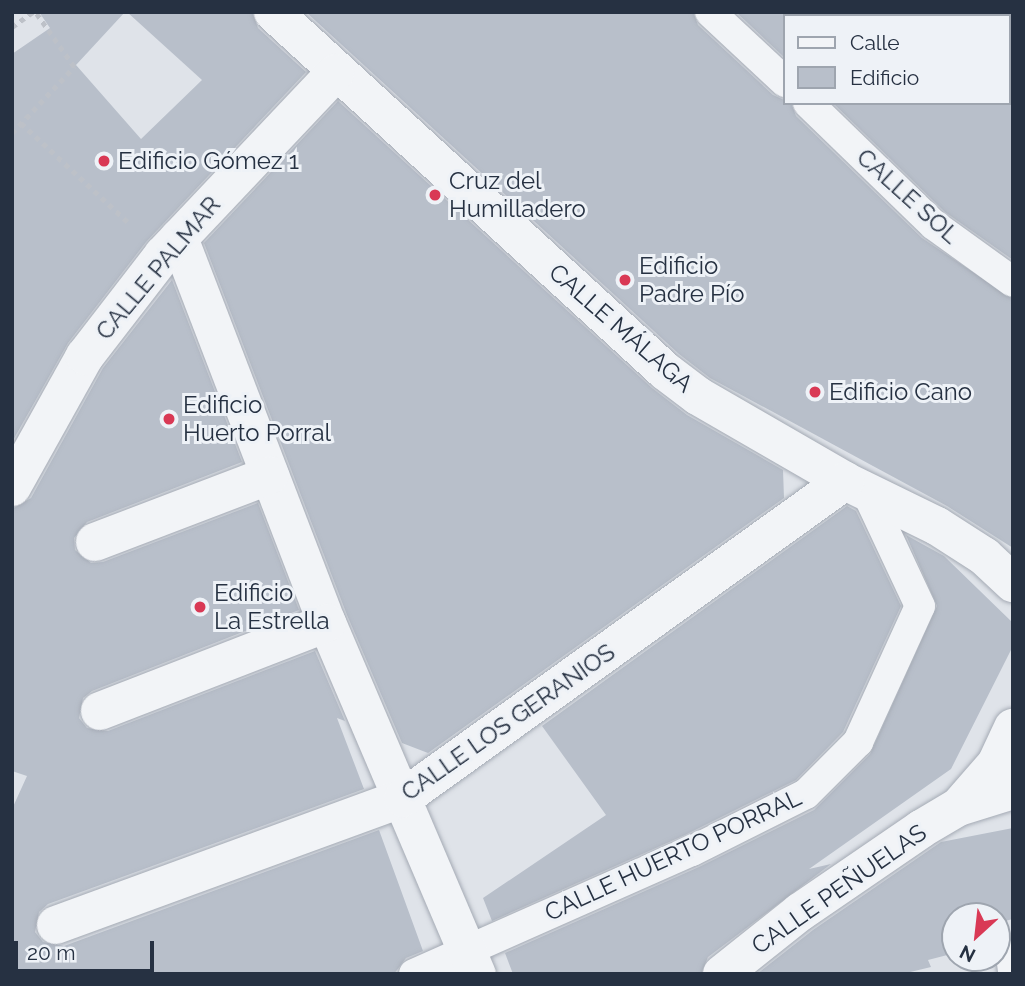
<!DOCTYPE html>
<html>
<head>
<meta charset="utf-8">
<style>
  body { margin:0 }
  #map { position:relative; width:1025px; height:986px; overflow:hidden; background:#dfe3e9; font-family:Raleway,sans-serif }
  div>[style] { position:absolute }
  .building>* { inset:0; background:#b8bfca }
  .path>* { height:4.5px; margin-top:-2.25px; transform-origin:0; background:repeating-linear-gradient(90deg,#bdc1c8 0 5px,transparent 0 10px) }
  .roads { filter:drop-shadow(0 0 2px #a4aab4) drop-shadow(0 0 2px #a4aab4) }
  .pedestrian>* { height:30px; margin:-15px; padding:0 15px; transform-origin:15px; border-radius:15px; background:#f2f4f7 }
  .minor>* { height:38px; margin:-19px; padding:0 19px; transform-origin:19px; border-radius:19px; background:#f2f4f7 }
  .dots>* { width:19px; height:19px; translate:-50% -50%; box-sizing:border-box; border:4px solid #eef2f7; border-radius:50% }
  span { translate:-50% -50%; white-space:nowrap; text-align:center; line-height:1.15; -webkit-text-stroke:6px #eef2f7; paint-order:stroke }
  .poi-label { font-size:24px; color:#263142 }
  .left { translate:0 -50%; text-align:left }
  .street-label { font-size:24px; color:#263142 }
  .frame { position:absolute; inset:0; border:14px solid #263142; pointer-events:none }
  .legend { position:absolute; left:783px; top:14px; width:228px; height:91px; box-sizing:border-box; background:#eef2f7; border:2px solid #9ea5af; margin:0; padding:9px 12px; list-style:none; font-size:21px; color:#263142 }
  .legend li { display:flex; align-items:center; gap:14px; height:35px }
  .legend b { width:35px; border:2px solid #9ea5af }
  .north { position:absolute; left:941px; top:902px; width:70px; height:70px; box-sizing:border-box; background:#eef2f7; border:2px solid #9ea5af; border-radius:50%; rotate:207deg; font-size:19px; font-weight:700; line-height:28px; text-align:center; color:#263142 }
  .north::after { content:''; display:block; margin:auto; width:24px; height:32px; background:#d93955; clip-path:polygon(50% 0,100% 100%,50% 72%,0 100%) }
  .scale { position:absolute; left:14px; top:941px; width:140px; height:32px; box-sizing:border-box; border:4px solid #263142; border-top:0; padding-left:9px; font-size:21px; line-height:24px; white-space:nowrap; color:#263142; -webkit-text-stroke:5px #eef2f7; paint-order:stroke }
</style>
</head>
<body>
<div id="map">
  <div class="building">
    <i style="clip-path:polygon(39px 12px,125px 12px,76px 65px,141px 139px,202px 80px,127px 12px,252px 12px,258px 28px,306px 72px,146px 242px,68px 343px,12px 442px,12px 54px,50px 28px)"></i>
    <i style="clip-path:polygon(306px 12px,693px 12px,698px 25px,773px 95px,791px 103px,796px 116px,922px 238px,1013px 299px,1013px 548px,947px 506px,710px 378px,679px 354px)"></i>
    <i style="clip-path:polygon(736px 12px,785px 12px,785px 58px)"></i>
    <i style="clip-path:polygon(338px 101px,652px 388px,687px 415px,783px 470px,784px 498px,428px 753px,402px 743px,347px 615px,204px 243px)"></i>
    <i style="clip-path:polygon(833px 103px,1013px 103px,1013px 260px,945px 212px)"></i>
    <i style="clip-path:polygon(172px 280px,242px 462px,87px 522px,74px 538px,75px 550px,91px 563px,103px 562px,258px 503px,299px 610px,92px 691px,83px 698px,79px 718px,87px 728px,108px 731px,315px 651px,345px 721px,337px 718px,364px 789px,48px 904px,39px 912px,35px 932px,43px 942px,64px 946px,379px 830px,423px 951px,406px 958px,394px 974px,12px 974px,12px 809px,27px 776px,12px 771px,12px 509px,31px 498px,103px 368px)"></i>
    <i style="clip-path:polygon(847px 506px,856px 511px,901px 606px,843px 732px,796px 780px,685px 835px,492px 921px,483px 898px,606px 815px,542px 726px)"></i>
    <i style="clip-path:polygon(906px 535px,944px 556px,1013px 623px,1013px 646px,951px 769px,809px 869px,831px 864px,708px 957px,701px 974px,513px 974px,505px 953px,699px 867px,814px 810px,870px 754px,937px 606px)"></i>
    <i style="clip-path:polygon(1013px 828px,1013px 919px,997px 923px,997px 916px,955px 916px,955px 953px,928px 960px,931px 967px,902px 974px,757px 974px,813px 930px,941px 842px)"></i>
  </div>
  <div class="path">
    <i style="left:12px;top:27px;width:26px;rotate:-36deg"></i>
    <i style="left:21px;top:123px;width:150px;rotate:42.8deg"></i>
    <i style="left:12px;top:133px;width:91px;rotate:-46.8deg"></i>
    <i style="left:74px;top:67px;width:67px;rotate:-125.3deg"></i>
  </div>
  <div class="roads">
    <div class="pedestrian">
      <i style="left:710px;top:12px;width:103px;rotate:43deg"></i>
      <i style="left:898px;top:16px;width:5px;rotate:-53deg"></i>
      <i style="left:808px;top:103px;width:175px;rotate:44.1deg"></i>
      <i style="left:934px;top:225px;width:97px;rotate:35.8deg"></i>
      <i style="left:1011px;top:955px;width:17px;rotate:83deg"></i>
      <i style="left:414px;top:974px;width:304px;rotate:-23.9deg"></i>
      <i style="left:692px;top:851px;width:127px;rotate:-26.6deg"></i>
      <i style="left:806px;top:794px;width:74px;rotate:-45deg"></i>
      <i style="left:858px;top:742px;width:149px;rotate:-65.5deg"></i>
      <i style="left:920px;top:606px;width:125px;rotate:-115.1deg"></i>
    </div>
    <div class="minor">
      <i style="left:273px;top:12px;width:532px;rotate:42.48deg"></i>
      <i style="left:665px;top:371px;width:41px;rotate:37.1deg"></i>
      <i style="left:698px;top:396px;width:170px;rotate:30deg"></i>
      <i style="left:845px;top:481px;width:102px;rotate:26.1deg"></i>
      <i style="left:937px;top:526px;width:56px;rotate:32.6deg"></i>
      <i style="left:984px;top:556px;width:40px;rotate:43deg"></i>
      <i style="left:179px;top:238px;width:412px;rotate:69deg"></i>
      <i style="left:327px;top:623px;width:382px;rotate:66.9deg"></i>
      <i style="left:12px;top:487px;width:150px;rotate:-60.9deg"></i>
      <i style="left:85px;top:356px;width:128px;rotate:-52.3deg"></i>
      <i style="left:163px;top:255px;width:250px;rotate:-46.6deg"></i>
      <i style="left:95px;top:542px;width:187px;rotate:-20.9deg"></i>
      <i style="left:100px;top:711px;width:243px;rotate:-21.2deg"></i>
      <i style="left:962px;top:803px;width:52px;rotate:-48.9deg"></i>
      <i style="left:996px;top:764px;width:40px;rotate:-65deg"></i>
      <i style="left:56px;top:925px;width:370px;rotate:-20.1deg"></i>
      <i style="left:403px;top:798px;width:544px;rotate:-35.65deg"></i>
      <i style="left:722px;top:974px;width:100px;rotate:-38.5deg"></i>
      <i style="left:800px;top:912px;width:147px;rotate:-34.4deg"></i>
      <i style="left:921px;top:829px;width:43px;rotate:-30.7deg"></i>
      <i style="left:958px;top:807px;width:58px;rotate:-17.2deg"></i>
    </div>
  </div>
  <div class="dots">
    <i style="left:104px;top:161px;background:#d93955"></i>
    <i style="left:435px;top:195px;background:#d93955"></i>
    <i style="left:625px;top:280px;background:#d93955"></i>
    <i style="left:815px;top:392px;background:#d93955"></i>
    <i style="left:169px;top:419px;background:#d93955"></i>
    <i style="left:200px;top:607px;background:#d93955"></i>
  </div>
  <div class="poi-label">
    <span class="left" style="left:118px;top:161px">Edificio Gómez 1</span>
    <span class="left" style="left:449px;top:195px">Cruz del<br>Humilladero</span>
    <span class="left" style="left:639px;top:280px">Edificio<br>Padre Pío</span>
    <span class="left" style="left:829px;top:392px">Edificio Cano</span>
    <span class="left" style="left:183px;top:419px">Edificio<br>Huerto Porral</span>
    <span class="left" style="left:214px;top:607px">Edificio<br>La Estrella</span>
  </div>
  <div class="street-label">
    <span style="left:908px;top:196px;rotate:42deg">CALLE SOL</span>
    <span style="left:158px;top:268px;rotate:-50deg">CALLE PALMAR</span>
    <span style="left:621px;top:328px;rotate:41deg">CALLE MÁLAGA</span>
    <span style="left:508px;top:722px;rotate:-35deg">CALLE LOS GERANIOS</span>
    <span style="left:673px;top:855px;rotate:-25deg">CALLE HUERTO PORRAL</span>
    <span style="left:839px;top:889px;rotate:-35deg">CALLE PEÑUELAS</span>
  </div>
  <div class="frame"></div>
  <ul class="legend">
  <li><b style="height:9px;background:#f2f4f7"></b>Calle</li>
  <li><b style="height:19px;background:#b8bfca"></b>Edificio</li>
  </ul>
  <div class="north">N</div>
  <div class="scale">20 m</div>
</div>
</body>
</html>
